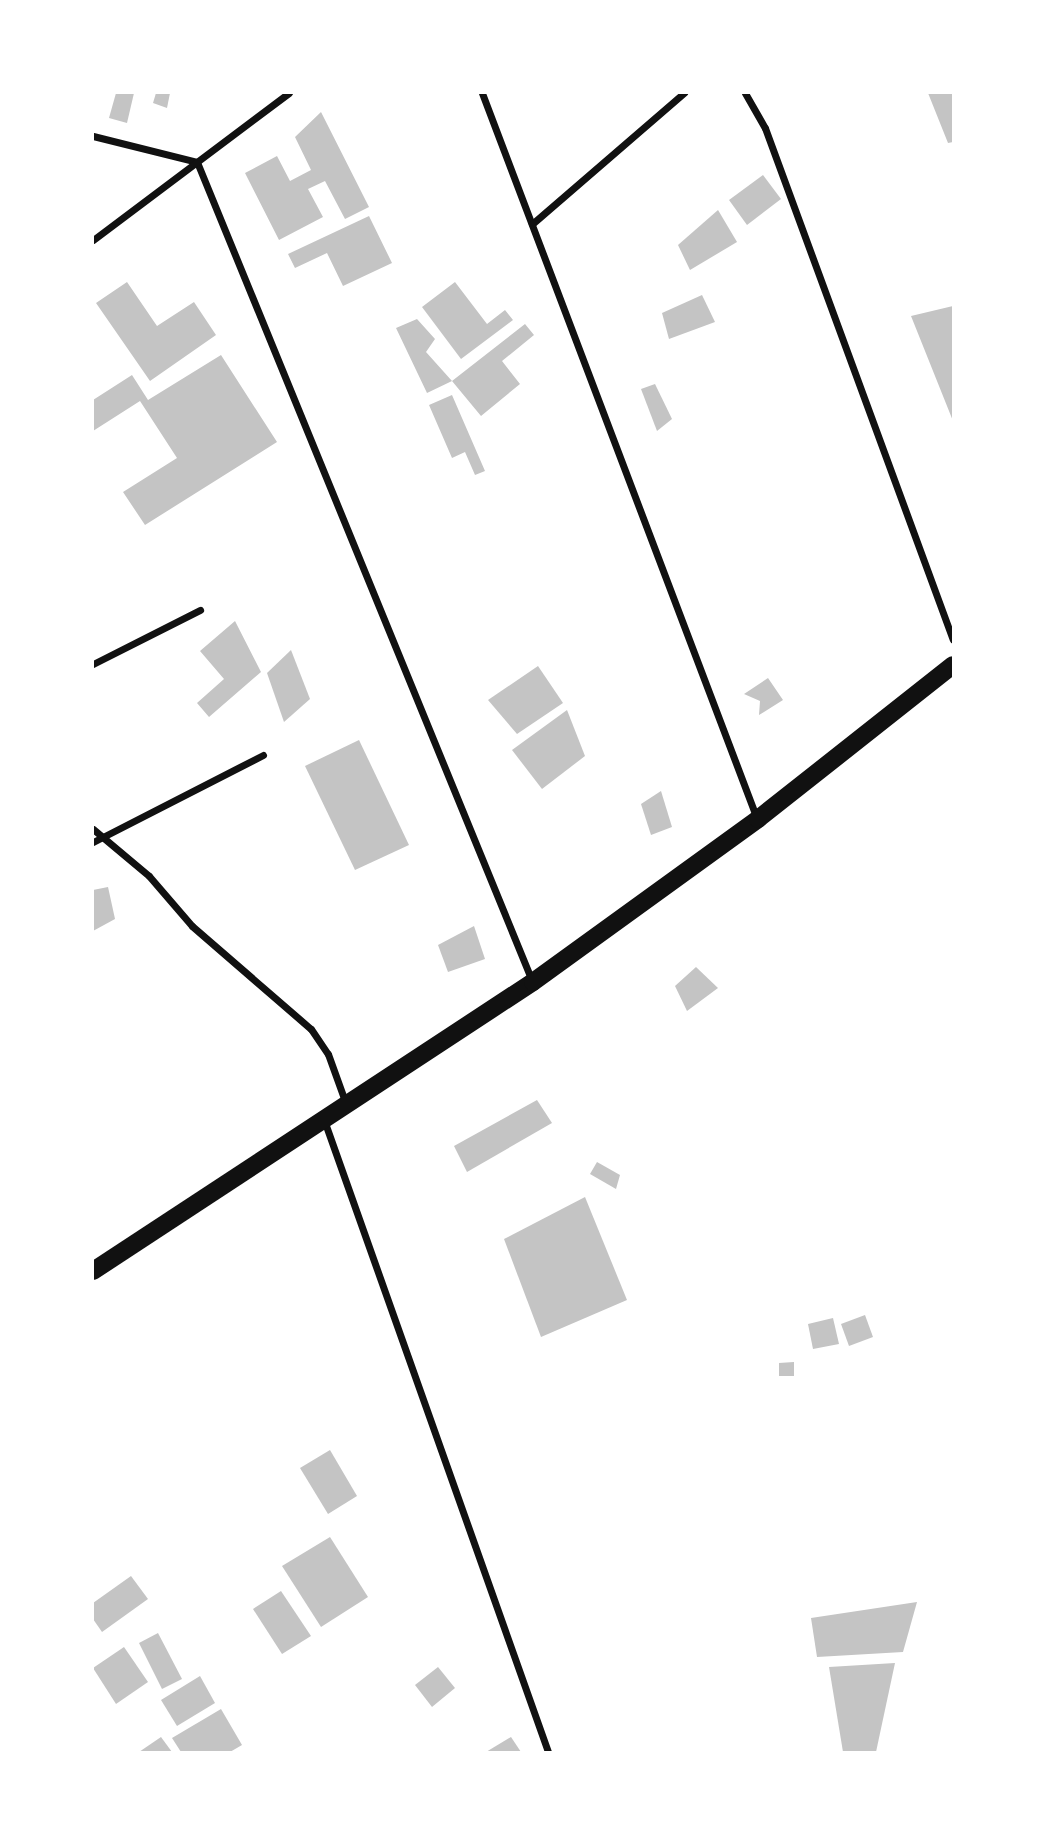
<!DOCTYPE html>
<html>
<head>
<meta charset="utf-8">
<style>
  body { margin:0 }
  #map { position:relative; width:1046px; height:1845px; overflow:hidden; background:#fff; font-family:"Public Sans",sans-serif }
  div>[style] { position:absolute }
  .building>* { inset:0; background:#c4c4c4 }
  .minor>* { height:7px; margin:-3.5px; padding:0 3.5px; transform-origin:3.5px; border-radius:3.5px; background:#111 }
  .primary>* { height:18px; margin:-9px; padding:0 9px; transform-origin:9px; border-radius:9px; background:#111 }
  span { translate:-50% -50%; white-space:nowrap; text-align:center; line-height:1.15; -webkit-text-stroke:5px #fff; paint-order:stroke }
  .frame { position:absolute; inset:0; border:94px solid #fff; pointer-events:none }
</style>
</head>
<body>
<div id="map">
  <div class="building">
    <i style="clip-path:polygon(116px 93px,134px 93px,127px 123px,109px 118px)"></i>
    <i style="clip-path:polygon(156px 93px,170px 93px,167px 108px,153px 103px)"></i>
    <i style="clip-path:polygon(928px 93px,953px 93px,953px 142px,948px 143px)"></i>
    <i style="clip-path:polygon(321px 112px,369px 207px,345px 219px,325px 181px,308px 189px,323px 217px,279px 240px,245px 173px,277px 156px,290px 181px,311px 170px,295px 137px)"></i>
    <i style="clip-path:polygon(763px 175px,781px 199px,747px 225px,729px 200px)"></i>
    <i style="clip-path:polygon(718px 210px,737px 242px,690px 270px,678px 245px)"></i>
    <i style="clip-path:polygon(369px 216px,392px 263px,343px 286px,327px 253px,295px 268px,288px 254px)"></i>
    <i style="clip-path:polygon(127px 282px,157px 326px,194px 302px,216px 335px,150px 381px,96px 303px)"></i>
    <i style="clip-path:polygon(455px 282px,487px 324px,505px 310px,513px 320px,461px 359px,422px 307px)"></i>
    <i style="clip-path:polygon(702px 295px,715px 322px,669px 339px,662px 313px)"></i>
    <i style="clip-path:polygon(953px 306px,953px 421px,911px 316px)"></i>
    <i style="clip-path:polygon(417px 319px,435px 339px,426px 352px,452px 381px,427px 393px,396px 328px)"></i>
    <i style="clip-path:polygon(525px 324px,534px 335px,502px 361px,520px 384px,481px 416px,452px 381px)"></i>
    <i style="clip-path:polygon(221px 355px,277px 442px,145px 525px,123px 492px,177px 458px,140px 401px,93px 431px,93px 400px,132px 375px,148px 400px)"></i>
    <i style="clip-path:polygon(655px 384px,672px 419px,657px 431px,641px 389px)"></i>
    <i style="clip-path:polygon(452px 395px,485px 471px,475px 475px,465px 452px,452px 458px,429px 405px)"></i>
    <i style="clip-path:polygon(235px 621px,261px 672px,209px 717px,197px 703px,224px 679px,200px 651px)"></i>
    <i style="clip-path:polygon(291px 650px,310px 699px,284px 722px,267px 673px)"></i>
    <i style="clip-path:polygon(538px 666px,563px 703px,517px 734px,488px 700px)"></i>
    <i style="clip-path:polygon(768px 678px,783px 700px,759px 715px,760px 701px,744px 694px)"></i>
    <i style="clip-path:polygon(567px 710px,585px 756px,542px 789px,512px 750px)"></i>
    <i style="clip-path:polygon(359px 740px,409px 845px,355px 870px,305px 766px)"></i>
    <i style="clip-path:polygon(661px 791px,672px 827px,651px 835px,641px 804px)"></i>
    <i style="clip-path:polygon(108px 887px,115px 919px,93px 931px,93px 890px)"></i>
    <i style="clip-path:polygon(474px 926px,485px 959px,448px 972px,438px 945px)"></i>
    <i style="clip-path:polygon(696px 967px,718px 988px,687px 1011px,675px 986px)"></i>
    <i style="clip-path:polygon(537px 1100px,552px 1123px,467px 1172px,454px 1146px)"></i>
    <i style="clip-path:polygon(597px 1162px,620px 1175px,616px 1189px,590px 1174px)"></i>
    <i style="clip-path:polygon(585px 1197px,627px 1300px,541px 1337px,504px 1239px)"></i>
    <i style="clip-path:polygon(865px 1315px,873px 1337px,849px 1346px,841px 1324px)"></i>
    <i style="clip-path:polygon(833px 1318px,839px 1344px,813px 1349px,808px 1324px)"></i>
    <i style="clip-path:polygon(794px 1362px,794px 1376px,779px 1376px,779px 1363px)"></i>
    <i style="clip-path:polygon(330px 1450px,357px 1496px,328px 1514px,300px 1468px)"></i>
    <i style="clip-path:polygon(330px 1537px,368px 1597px,321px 1627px,282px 1566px)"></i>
    <i style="clip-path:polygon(131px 1576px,148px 1599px,102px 1632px,93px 1619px,93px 1603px)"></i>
    <i style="clip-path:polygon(281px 1591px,311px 1636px,282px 1654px,253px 1609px)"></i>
    <i style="clip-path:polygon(917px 1602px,903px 1652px,817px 1657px,811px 1618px)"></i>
    <i style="clip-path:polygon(158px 1633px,182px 1679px,162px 1689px,139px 1643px)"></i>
    <i style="clip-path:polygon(124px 1647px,148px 1682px,116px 1704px,93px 1668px)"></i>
    <i style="clip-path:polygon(895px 1663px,876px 1752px,843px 1752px,829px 1667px)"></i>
    <i style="clip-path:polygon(438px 1667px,455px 1688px,432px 1707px,415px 1685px)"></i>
    <i style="clip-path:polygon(200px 1676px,215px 1703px,177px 1726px,161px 1700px)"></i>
    <i style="clip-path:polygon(221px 1709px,242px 1745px,230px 1752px,181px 1752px,172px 1738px)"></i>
    <i style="clip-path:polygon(161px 1737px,172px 1752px,139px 1752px)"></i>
    <i style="clip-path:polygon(511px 1737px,521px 1752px,486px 1752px)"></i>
  </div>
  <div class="minor">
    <i style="left:482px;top:93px;width:776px;rotate:69.25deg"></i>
    <i style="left:745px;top:93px;width:40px;rotate:60.3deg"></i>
    <i style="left:765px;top:128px;width:545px;rotate:69.84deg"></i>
    <i style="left:93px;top:136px;width:107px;rotate:14deg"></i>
    <i style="left:197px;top:162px;width:885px;rotate:67.75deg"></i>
    <i style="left:532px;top:224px;width:201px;rotate:-40.8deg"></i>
    <i style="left:93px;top:240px;width:245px;rotate:-36.9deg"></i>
    <i style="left:93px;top:664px;width:120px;rotate:-26.8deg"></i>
    <i style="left:93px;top:829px;width:73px;rotate:40deg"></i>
    <i style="left:149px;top:876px;width:66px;rotate:49.3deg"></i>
    <i style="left:192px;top:926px;width:157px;rotate:40.9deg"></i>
    <i style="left:311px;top:1029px;width:30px;rotate:56deg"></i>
    <i style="left:328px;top:1054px;width:53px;rotate:70.2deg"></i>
    <i style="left:93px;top:842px;width:191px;rotate:-27.1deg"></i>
    <i style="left:324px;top:1120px;width:671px;rotate:70.48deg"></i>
  </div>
  <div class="primary">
    <i style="left:93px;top:1271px;width:526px;rotate:-33.3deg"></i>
    <i style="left:533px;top:982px;width:278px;rotate:-35.9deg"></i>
    <i style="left:758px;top:819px;width:248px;rotate:-38.3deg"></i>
  </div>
  <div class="frame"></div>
</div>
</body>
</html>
